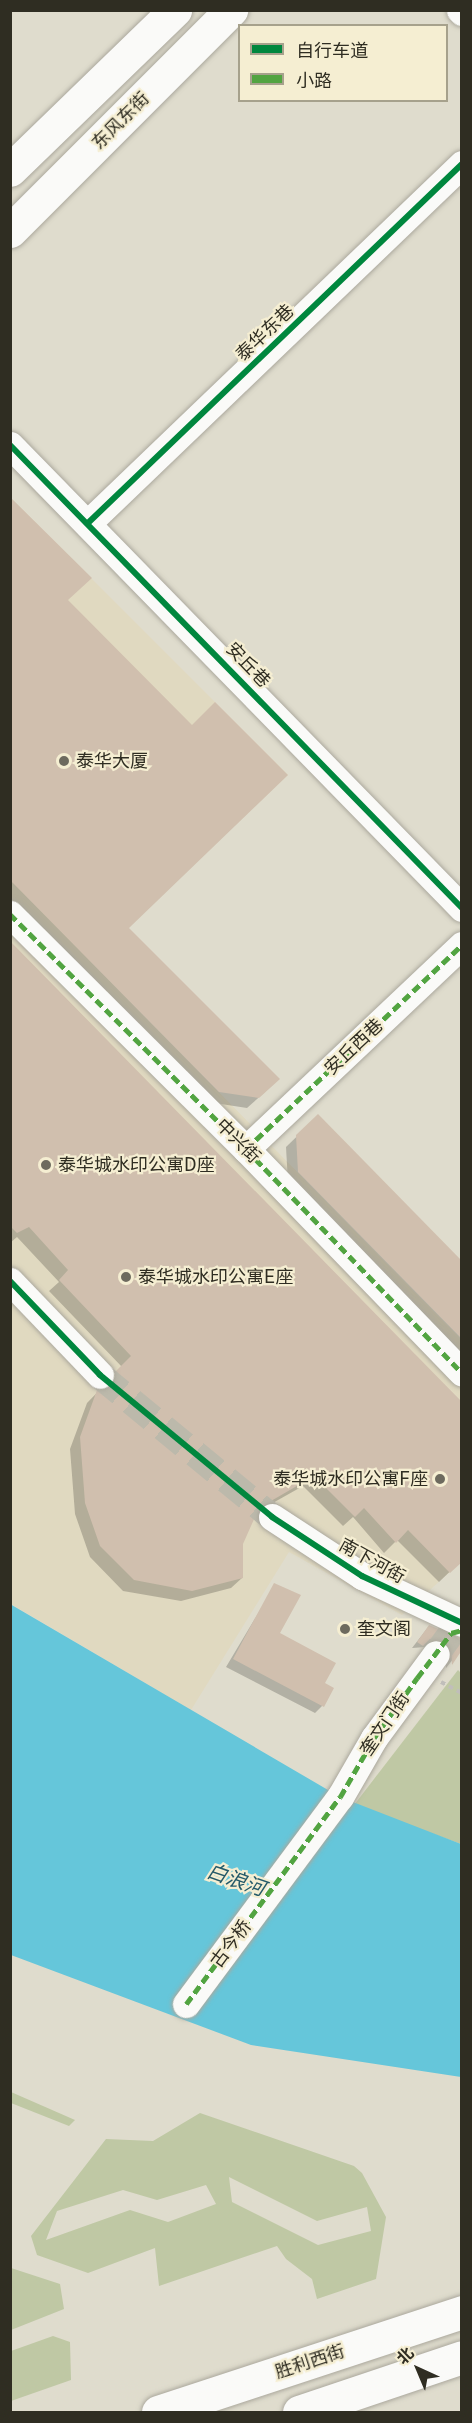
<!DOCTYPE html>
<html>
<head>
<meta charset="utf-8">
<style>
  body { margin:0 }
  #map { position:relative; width:472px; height:2423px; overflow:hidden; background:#dfdccd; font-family:"Public Sans","Noto Sans SC",sans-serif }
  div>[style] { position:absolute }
  .built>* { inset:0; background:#e0d9c0 }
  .green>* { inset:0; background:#bfc8a4 }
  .water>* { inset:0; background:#65c6da }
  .shadow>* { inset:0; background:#0003 }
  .building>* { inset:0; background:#d0bfae }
  .minor-tunnel>* { height:27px; margin-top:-13.5px; transform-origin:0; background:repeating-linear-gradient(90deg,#bcb9ab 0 27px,transparent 0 41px) }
  .path>* { height:4px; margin-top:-2px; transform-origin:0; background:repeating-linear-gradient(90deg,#c0beba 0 4.5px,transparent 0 9px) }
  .roads { filter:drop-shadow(0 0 2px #aba89d) drop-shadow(0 0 2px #aba89d) }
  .minor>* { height:27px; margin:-13.5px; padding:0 13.5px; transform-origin:13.5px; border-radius:13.5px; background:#fafaf8 }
  .major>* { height:33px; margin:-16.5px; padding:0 16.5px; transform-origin:16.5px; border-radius:16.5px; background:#fafaf8 }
  .quiet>* { height:4.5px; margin-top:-2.25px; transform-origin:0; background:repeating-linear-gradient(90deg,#52a441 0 9px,transparent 0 13.5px) }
  .cycleway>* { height:6px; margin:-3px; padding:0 3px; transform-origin:3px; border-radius:3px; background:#00873e }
  .dots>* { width:16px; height:16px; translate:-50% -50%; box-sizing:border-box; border:3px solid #f5eed2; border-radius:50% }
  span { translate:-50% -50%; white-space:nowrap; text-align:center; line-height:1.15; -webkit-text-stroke:4.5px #f5eed2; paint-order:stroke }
  .street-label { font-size:18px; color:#2f2d22 }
  .poi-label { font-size:18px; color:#2f2d22 }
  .left { translate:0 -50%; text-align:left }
  .right { translate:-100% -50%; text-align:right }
  .water-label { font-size:20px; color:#245a69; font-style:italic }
  .frame { position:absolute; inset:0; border:12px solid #2f2d22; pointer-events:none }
  .legend { position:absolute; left:238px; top:24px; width:210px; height:78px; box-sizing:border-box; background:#f5eed2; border:2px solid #a6a18c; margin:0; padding:8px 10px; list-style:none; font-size:18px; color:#2f2d22 }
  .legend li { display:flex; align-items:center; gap:12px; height:30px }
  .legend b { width:30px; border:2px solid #a6a18c }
  .north { position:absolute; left:388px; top:2339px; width:60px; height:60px; -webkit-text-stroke:4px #f5eed2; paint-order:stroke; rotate:316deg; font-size:16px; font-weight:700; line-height:24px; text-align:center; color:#2f2d22 }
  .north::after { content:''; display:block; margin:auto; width:21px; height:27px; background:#2f2d22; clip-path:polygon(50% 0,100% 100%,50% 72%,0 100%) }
</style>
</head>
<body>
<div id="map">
  <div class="built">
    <i style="clip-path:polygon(10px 497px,288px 775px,91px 962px,461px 1339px,461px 1562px,402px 1615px,289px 1552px,191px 1710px,11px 1604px)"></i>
  </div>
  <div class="green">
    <i style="clip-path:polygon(458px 1670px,461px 1673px,461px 1844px,354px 1805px)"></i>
    <i style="clip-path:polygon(11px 2092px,75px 2120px,69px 2126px,11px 2103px)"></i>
    <i style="clip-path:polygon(evenodd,200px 2113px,354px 2166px,362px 2173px,386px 2217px,376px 2279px,317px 2299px,312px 2279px,286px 2259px,277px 2246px,159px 2286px,155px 2248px,88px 2273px,37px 2255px,31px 2236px,106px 2139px,153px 2141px,200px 2113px,229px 2177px,317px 2221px,367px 2207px,371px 2231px,318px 2245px,232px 2202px,229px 2177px,200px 2113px,206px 2185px,216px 2204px,168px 2222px,130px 2210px,46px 2240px,57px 2211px,123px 2190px,157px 2200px,206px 2185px)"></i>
    <i style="clip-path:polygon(11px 2268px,60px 2284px,64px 2309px,11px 2330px)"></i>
    <i style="clip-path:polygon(53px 2336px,70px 2342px,71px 2380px,11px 2401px,11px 2351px)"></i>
  </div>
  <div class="water">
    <i style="clip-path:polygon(10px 1604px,340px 1797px,461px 1844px,461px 2077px,251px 2045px,11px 1955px)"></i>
  </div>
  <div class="shadow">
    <i style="clip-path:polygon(10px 499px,66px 601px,127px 928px,267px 1090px,247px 1108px,208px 1102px,10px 901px)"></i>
    <i style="clip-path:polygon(10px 943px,462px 1560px,439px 1582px,397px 1540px,384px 1553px,353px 1517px,343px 1526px,303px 1486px,255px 1513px,242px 1544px,242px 1578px,231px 1588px,181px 1601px,123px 1591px,90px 1557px,75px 1514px,70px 1449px,87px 1403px,122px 1367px,49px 1291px,59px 1282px,17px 1237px,10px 1243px)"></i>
    <i style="clip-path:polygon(318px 1116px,462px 1263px,462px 1360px,288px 1183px,286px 1147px)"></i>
    <i style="clip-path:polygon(275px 1585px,299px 1596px,278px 1634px,323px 1684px,322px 1706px,315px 1713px,226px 1667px)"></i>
    <i style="clip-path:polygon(429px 1626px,462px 1648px,446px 1668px,445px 1654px,439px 1646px,412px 1648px)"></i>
  </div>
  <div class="building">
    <i style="clip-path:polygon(10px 497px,92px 578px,68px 600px,192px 725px,215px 702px,288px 775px,129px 928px,280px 1079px,259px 1098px,219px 1092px,10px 880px)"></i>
    <i style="clip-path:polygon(10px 941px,462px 1402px,462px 1562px,450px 1573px,408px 1530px,396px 1543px,364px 1508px,355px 1517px,314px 1476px,259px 1508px,243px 1544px,243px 1578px,192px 1591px,134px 1580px,100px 1546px,85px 1503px,80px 1437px,97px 1390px,111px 1386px,115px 1372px,131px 1356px,59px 1280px,68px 1270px,29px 1227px,17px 1233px,10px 1226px)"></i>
    <i style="clip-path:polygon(318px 1114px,462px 1261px,462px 1339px,298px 1172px,296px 1135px)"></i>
    <i style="clip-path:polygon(274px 1583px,301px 1595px,280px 1633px,336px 1663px,325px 1683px,334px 1688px,324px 1707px,233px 1659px)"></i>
    <i style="clip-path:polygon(429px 1625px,462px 1639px,462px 1650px,452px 1665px,451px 1648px,445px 1641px,430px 1639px,423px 1646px,417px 1642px)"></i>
  </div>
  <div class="minor-tunnel">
    <i style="left:100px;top:1375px;width:223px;rotate:39.5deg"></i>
    <i style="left:436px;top:1654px;width:26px;rotate:-54deg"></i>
  </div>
  <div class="path">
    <i style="left:441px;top:1682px;width:24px;rotate:28deg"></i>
  </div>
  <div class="roads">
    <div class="minor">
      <i style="left:460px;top:10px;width:3px;rotate:45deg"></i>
      <i style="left:10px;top:445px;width:647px;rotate:45.69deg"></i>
      <i style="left:89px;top:522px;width:517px;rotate:-43.82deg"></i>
      <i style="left:10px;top:914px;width:333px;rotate:44.9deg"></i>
      <i style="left:246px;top:1149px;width:311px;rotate:46deg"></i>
      <i style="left:246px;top:1149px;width:297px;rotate:-43.4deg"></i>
      <i style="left:10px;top:1281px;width:130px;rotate:46.2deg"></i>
      <i style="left:272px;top:1517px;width:108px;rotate:33.2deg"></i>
      <i style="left:362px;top:1576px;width:110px;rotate:25.2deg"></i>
      <i style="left:186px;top:2004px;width:258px;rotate:-53.4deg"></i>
      <i style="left:340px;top:1797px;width:68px;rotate:-60deg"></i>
      <i style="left:374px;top:1738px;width:104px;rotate:-53.6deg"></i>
    </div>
    <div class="major">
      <i style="left:10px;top:170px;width:230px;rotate:-44.1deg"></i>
      <i style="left:10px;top:231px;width:313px;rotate:-45deg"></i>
      <i style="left:158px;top:2412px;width:320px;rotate:-18.2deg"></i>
      <i style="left:299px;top:2412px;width:172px;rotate:-18.6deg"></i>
    </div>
  </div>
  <div class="quiet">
    <i style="left:10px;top:914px;width:333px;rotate:44.9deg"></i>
    <i style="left:246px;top:1149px;width:311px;rotate:46deg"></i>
    <i style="left:246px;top:1149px;width:297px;rotate:-43.4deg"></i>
    <i style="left:186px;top:2004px;width:258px;rotate:-53.4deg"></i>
    <i style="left:340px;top:1797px;width:68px;rotate:-60deg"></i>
    <i style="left:374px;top:1738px;width:74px;rotate:-54.4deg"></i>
    <i style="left:417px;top:1678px;width:56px;rotate:-52.9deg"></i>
    <i style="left:451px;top:1633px;width:11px;rotate:-15deg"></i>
  </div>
  <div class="cycleway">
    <i style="left:10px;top:445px;width:647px;rotate:45.69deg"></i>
    <i style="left:89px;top:522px;width:517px;rotate:-43.82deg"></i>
    <i style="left:10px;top:1281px;width:130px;rotate:46.2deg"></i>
    <i style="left:100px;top:1375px;width:223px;rotate:39.5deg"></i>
    <i style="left:272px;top:1517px;width:108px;rotate:33.2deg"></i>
    <i style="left:362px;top:1576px;width:110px;rotate:25.2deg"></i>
  </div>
  <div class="dots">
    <i style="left:64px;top:761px;background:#6d6a5e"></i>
    <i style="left:46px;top:1165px;background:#6d6a5e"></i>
    <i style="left:126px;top:1277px;background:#6d6a5e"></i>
    <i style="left:440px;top:1479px;background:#6d6a5e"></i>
    <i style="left:345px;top:1629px;background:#6d6a5e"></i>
  </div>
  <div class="street-label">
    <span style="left:121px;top:121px;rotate:-45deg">东风东街</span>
    <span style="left:265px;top:333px;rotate:-44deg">泰华东巷</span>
    <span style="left:248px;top:665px;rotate:46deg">安丘巷</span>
    <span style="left:354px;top:1047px;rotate:-43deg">安丘西巷</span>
    <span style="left:238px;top:1141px;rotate:45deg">中兴街</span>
    <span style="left:372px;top:1561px;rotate:29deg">南下河街</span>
    <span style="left:385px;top:1724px;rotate:-56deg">奎文门街</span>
    <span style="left:231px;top:1944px;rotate:-53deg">古今桥</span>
    <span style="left:310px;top:2362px;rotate:-18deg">胜利西街</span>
  </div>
  <div class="poi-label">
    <span class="left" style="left:76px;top:761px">泰华大厦</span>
    <span class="left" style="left:58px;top:1165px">泰华城水印公寓D座</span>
    <span class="left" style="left:138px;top:1277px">泰华城水印公寓E座</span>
    <span class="right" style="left:428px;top:1479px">泰华城水印公寓F座</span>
    <span class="left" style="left:357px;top:1629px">奎文阁</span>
  </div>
  <div class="water-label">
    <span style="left:236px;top:1880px;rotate:19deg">白浪河</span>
  </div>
  <div class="frame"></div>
  <ul class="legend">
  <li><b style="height:8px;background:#00873e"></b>自行车道</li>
  <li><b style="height:8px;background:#52a441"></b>小路</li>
  </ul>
  <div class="north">北</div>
</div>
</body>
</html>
